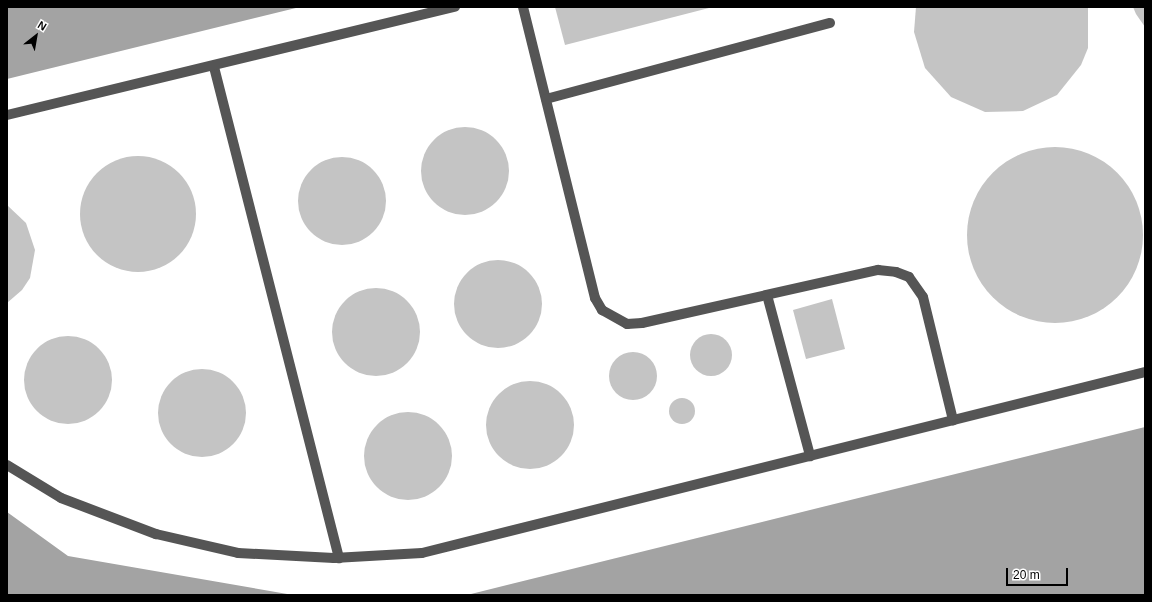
<!DOCTYPE html>
<html>
<head>
<meta charset="utf-8">
<style>
  body { margin:0 }
  #map { position:relative; width:1152px; height:602px; overflow:hidden; background:#fff; font-family:Arial,sans-serif }
  div>[style] { position:absolute }
  .water>* { inset:0; background:#a3a3a3 }
  .building>* { inset:0; background:#c4c4c4 }
  .round { border-radius:50% }
  .minor>* { height:10px; margin:-5px; padding:0 5px; transform-origin:5px; border-radius:5px; background:#555 }
  span { translate:-50% -50%; white-space:nowrap; text-align:center; line-height:1.15; -webkit-text-stroke:4px #fff; paint-order:stroke }
  .frame { position:absolute; inset:0; border:8px solid #000; pointer-events:none }
  .north { position:absolute; left:16px; top:16px; width:40px; height:40px; -webkit-text-stroke:3px #fff; paint-order:stroke; rotate:31deg; font-size:11px; font-weight:700; line-height:16px; text-align:center; color:#000 }
  .north::after { content:''; display:block; margin:auto; width:14px; height:18px; background:#000; clip-path:polygon(50% 0,100% 100%,50% 72%,0 100%) }
  .scale { position:absolute; left:1006px; top:568px; width:62px; height:18px; box-sizing:border-box; border:2px solid #000; border-top:0; padding-left:5px; font-size:12px; line-height:14px; white-space:nowrap; color:#000; -webkit-text-stroke:3px #fff; paint-order:stroke }
</style>
</head>
<body>
<div id="map">
  <div class="water">
    <i style="clip-path:polygon(7px 7px,300px 7px,7px 79px)"></i>
    <i style="clip-path:polygon(1145px 427px,1145px 595px,467px 595px)"></i>
    <i style="clip-path:polygon(7px 512px,68px 556px,293px 595px,7px 595px)"></i>
  </div>
  <div class="building">
    <i style="clip-path:polygon(555px 7px,709px 7px,709px 8px,565px 45px)"></i>
    <i style="clip-path:polygon(916px 7px,1088px 7px,1088px 48px,1081px 65px,1057px 95px,1023px 111px,985px 112px,951px 97px,925px 68px,914px 32px)"></i>
    <i style="clip-path:polygon(1133px 7px,1145px 7px,1145px 27px,1136px 14px)"></i>
    <i class="round" style="left:421px;top:127px;width:88px;height:88px"></i>
    <i class="round" style="left:967px;top:147px;width:176px;height:176px"></i>
    <i class="round" style="left:80px;top:156px;width:116px;height:116px"></i>
    <i class="round" style="left:298px;top:157px;width:88px;height:88px"></i>
    <i style="clip-path:polygon(7px 205px,26px 223px,35px 250px,30px 278px,22px 290px,7px 303px)"></i>
    <i class="round" style="left:454px;top:260px;width:88px;height:88px"></i>
    <i class="round" style="left:332px;top:288px;width:88px;height:88px"></i>
    <i style="clip-path:polygon(832px 299px,845px 349px,806px 359px,793px 310px)"></i>
    <i class="round" style="left:690px;top:334px;width:42px;height:42px"></i>
    <i class="round" style="left:24px;top:336px;width:88px;height:88px"></i>
    <i class="round" style="left:609px;top:352px;width:48px;height:48px"></i>
    <i class="round" style="left:158px;top:369px;width:88px;height:88px"></i>
    <i class="round" style="left:486px;top:381px;width:88px;height:88px"></i>
    <i class="round" style="left:669px;top:398px;width:26px;height:26px"></i>
    <i class="round" style="left:364px;top:412px;width:88px;height:88px"></i>
  </div>
  <div class="minor">
    <i style="left:523px;top:7px;width:300px;rotate:76.1deg"></i>
    <i style="left:595px;top:298px;width:14px;rotate:60deg"></i>
    <i style="left:602px;top:310px;width:29px;rotate:29deg"></i>
    <i style="left:627px;top:324px;width:15px;rotate:-4deg"></i>
    <i style="left:642px;top:323px;width:242px;rotate:-12.7deg"></i>
    <i style="left:878px;top:270px;width:18px;rotate:6deg"></i>
    <i style="left:896px;top:272px;width:14px;rotate:21deg"></i>
    <i style="left:909px;top:277px;width:24px;rotate:55deg"></i>
    <i style="left:923px;top:297px;width:127px;rotate:76.3deg"></i>
    <i style="left:214px;top:67px;width:507px;rotate:75.72deg"></i>
    <i style="left:546px;top:99px;width:294px;rotate:-15deg"></i>
    <i style="left:7px;top:115px;width:461px;rotate:-13.6deg"></i>
    <i style="left:767px;top:295px;width:167px;rotate:75deg"></i>
    <i style="left:7px;top:465px;width:63px;rotate:31.4deg"></i>
    <i style="left:61px;top:498px;width:102px;rotate:20.8deg"></i>
    <i style="left:156px;top:534px;width:84px;rotate:13deg"></i>
    <i style="left:238px;top:553px;width:96px;rotate:3deg"></i>
    <i style="left:334px;top:558px;width:88px;rotate:-3.3deg"></i>
    <i style="left:422px;top:553px;width:745px;rotate:-14.05deg"></i>
  </div>
  <div class="frame"></div>
  <div class="north">N</div>
  <div class="scale">20 m</div>
</div>
</body>
</html>
